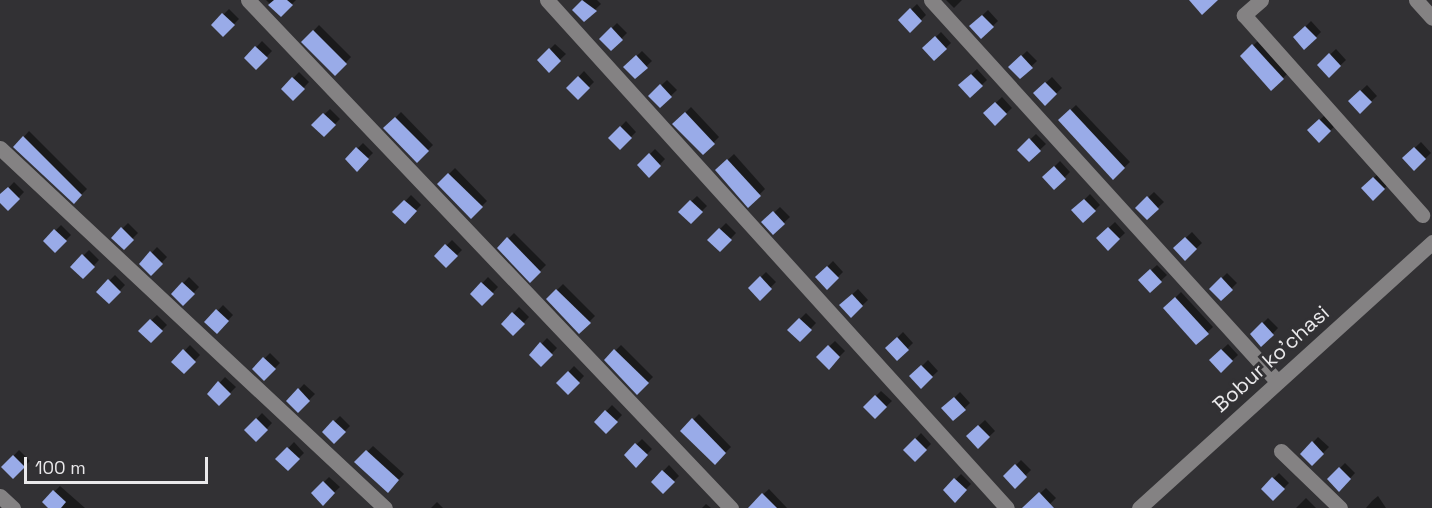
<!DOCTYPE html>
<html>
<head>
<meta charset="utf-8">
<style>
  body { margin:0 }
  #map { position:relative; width:1432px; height:508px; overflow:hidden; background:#323134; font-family:"Space Grotesk",sans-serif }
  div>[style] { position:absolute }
  .shadow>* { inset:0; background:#0007 }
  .building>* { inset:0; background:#99abe8 }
  .minor>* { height:15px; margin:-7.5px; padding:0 7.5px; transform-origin:7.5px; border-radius:7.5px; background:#848283 }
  span { translate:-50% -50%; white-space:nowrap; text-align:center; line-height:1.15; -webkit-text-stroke:6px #323134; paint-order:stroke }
  .street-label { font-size:21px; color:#eae9eb }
  .scale { position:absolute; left:24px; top:457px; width:184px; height:27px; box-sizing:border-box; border:3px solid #eae9eb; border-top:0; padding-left:8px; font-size:18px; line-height:21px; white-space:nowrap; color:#eae9eb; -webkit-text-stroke:4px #323134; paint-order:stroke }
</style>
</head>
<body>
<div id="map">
  <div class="shadow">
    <i style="clip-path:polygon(266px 0,296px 0,281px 15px)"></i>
    <i style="clip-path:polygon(584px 0,597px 0,601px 4px,584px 20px,574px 10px)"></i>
    <i style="clip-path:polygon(946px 0,962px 0,954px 8px)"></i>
    <i style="clip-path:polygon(917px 4px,926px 15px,910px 31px,900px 20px)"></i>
    <i style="clip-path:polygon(229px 9px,239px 19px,223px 35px,213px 25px)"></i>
    <i style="clip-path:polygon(988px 10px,998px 21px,981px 37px,971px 26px)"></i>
    <i style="clip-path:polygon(1311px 21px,1321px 32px,1305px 48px,1295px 37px)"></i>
    <i style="clip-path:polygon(617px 23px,627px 33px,611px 49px,601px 39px)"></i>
    <i style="clip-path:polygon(319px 25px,351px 57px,335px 74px,303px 42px)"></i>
    <i style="clip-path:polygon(941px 32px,951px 43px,934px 59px,924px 48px)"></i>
    <i style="clip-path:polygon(1259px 40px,1288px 73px,1272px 89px,1242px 56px)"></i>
    <i style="clip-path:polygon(262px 41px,272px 51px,256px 68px,246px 58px)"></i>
    <i style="clip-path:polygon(555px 44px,566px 54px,549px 70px,539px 60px)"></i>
    <i style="clip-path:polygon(1336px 49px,1346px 60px,1329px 76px,1319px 65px)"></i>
    <i style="clip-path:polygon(642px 51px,652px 61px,635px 77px,625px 67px)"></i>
    <i style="clip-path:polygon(1027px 51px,1037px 61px,1020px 77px,1010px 67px)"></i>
    <i style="clip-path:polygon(977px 69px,987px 80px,970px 96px,960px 85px)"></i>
    <i style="clip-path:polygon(584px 71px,594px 82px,578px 98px,568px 88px)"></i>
    <i style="clip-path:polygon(299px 72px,309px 82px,293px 99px,283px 89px)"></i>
    <i style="clip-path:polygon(1052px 77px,1062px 88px,1045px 104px,1035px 93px)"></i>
    <i style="clip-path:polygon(667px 80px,677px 90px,660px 106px,650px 96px)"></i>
    <i style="clip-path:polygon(1367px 85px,1377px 96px,1360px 112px,1350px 101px)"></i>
    <i style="clip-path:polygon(1002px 97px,1012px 108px,995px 124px,985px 113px)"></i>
    <i style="clip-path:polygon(1076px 105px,1130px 162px,1113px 178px,1060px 120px)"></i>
    <i style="clip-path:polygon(691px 107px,719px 137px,703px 153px,674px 124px)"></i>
    <i style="clip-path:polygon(330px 109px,340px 119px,324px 135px,313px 125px)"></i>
    <i style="clip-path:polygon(401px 112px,433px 145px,417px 161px,385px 128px)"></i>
    <i style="clip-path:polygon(1326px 114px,1336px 125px,1319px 141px,1309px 130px)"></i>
    <i style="clip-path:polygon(626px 121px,636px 132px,620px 148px,610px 138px)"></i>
    <i style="clip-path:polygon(29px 131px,87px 189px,74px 202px,15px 147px)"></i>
    <i style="clip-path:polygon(1036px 134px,1046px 144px,1029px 160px,1019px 150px)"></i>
    <i style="clip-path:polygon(1421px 142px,1431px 153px,1414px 169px,1404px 158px)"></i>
    <i style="clip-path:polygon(363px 143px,373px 153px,357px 169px,347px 159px)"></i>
    <i style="clip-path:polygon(655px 149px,665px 159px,649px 176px,639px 165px)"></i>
    <i style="clip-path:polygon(734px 154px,765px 189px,748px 206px,717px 170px)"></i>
    <i style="clip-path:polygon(1060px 161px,1070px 172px,1054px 188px,1044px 177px)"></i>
    <i style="clip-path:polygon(455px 168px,487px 201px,471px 217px,439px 184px)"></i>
    <i style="clip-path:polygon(1380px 172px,1390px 183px,1373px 199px,1363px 188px)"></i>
    <i style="clip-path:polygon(14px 182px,24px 192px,8px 209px,0 197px)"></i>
    <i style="clip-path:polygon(1154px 192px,1164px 202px,1147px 218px,1137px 208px)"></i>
    <i style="clip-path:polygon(1090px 194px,1100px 205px,1084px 221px,1074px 210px)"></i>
    <i style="clip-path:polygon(411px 195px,421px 205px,405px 222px,395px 212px)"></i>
    <i style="clip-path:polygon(697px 196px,707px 206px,691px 222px,680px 212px)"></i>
    <i style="clip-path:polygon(780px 207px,790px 217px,773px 233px,764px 222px)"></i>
    <i style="clip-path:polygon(1115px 222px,1125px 233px,1108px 249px,1098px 238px)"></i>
    <i style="clip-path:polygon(128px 223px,138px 233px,123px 248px,113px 238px)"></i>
    <i style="clip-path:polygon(726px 223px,736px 233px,720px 250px,709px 240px)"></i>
    <i style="clip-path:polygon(61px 225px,71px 235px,55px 251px,45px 241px)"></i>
    <i style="clip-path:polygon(1192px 232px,1202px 243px,1185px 259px,1175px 248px)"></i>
    <i style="clip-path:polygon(514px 233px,546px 265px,530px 281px,499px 248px)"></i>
    <i style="clip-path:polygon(452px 240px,462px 250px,446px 266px,436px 256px)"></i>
    <i style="clip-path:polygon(157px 247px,167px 257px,151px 274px,141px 264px)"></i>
    <i style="clip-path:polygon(89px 250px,99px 260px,83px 277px,72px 267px)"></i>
    <i style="clip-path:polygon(833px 261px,843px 272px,827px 288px,817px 277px)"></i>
    <i style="clip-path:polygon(1157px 265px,1167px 275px,1150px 291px,1140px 280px)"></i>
    <i style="clip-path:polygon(766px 272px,776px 282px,760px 298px,750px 288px)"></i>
    <i style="clip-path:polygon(1227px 273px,1237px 283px,1221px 299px,1211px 289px)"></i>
    <i style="clip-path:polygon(115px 275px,125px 285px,109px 302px,98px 292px)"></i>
    <i style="clip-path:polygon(189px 277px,199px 287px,183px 304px,173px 294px)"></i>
    <i style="clip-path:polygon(488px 277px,498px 287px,482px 304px,472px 294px)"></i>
    <i style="clip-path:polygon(563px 284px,595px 316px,579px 332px,548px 299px)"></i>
    <i style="clip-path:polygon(858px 289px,868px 300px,851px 316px,841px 305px)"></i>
    <i style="clip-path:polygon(1181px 292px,1213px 327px,1196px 343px,1165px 308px)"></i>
    <i style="clip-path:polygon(223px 305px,233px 315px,217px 332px,207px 322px)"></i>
    <i style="clip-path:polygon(519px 307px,529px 317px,513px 334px,503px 324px)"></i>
    <i style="clip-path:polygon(806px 313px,816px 323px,800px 340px,789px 330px)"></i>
    <i style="clip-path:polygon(157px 315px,167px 325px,151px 341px,140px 331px)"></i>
    <i style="clip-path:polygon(1268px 318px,1278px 328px,1262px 345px,1252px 334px)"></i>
    <i style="clip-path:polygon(903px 332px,913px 343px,897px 359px,887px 348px)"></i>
    <i style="clip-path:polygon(547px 338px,557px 348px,541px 365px,531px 355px)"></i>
    <i style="clip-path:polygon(835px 341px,845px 351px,829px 367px,818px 357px)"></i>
    <i style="clip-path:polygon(1228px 344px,1238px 355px,1221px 371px,1211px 360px)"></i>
    <i style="clip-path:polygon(190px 345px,200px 355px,184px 372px,174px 362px)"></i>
    <i style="clip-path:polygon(621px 345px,653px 377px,637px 393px,606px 360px)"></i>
    <i style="clip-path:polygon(270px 353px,280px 363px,264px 379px,254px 369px)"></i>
    <i style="clip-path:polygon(928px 360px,938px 371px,921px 387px,911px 377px)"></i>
    <i style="clip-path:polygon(574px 366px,584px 376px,568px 393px,558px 383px)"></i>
    <i style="clip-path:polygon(225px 377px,236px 387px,219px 404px,209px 394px)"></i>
    <i style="clip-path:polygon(304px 384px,315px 394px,298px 411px,288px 401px)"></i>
    <i style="clip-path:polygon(881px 391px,892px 401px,875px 417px,865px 407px)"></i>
    <i style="clip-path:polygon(960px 392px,970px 403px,953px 419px,944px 408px)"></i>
    <i style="clip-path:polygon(612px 405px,622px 415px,606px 432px,596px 422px)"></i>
    <i style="clip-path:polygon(262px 413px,272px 423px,256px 440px,246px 430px)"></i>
    <i style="clip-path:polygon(699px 414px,731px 447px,715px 463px,682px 431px)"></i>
    <i style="clip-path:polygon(340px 416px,350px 426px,334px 442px,324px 432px)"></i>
    <i style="clip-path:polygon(985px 420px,995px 431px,978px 447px,968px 436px)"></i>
    <i style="clip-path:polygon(921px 433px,931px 444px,915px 460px,905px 450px)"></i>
    <i style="clip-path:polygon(1318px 437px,1329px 447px,1312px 464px,1302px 454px)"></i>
    <i style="clip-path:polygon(642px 439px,652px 449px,636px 465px,626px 455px)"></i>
    <i style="clip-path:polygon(294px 442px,304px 453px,288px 469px,278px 459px)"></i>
    <i style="clip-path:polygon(373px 446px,404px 474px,388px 491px,357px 462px)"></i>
    <i style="clip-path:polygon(19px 450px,30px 461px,13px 477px,3px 467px)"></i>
    <i style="clip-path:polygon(1021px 460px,1031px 470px,1015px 486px,1005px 476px)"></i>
    <i style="clip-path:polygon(1345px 463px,1355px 473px,1339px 490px,1329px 479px)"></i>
    <i style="clip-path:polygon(669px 465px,679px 476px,663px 492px,653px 482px)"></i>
    <i style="clip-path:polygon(1279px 473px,1289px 483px,1273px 499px,1263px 489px)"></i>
    <i style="clip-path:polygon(961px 474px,971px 484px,955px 500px,945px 490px)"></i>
    <i style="clip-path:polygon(329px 477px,340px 487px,323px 503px,313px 493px)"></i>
    <i style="clip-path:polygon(60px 486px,85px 508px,50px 508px,44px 502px)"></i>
    <i style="clip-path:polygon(1046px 488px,1056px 498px,1046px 508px,1033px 508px,1029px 504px)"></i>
    <i style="clip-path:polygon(769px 489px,787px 508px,755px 508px,752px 505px)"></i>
    <i style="clip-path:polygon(1378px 496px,1386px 508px,1366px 508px,1372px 501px)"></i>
    <i style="clip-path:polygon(1306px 498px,1316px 508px,1296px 508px)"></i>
    <i style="clip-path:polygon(437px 502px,443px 508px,431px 508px)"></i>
    <i style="clip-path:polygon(706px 504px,711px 508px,702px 508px)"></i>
  </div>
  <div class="building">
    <i style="clip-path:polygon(274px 0,287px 0,293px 5px,281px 17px,268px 5px)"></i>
    <i style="clip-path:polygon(582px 0,597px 11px,584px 22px,572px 10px)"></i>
    <i style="clip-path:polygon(1189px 0,1218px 0,1202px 15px)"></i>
    <i style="clip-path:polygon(910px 8px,922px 21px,910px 33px,898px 20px)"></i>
    <i style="clip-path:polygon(222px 13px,235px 25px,223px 37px,211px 25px)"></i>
    <i style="clip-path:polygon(982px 15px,994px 27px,981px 39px,969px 26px)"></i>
    <i style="clip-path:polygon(1305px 26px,1317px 38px,1304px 50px,1293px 37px)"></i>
    <i style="clip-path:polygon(611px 27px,623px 40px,611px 51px,599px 39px)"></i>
    <i style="clip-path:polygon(313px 30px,347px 64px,335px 76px,301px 42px)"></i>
    <i style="clip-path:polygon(935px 36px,947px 49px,934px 61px,922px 48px)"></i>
    <i style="clip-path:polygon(1252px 44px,1284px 79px,1271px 91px,1240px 56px)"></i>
    <i style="clip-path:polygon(255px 46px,268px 58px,256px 70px,244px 58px)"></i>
    <i style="clip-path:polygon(549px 48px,561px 61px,549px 73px,537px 60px)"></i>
    <i style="clip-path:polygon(1329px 53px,1341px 66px,1329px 78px,1317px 65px)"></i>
    <i style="clip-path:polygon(636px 55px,648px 68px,635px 79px,623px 67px)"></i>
    <i style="clip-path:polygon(1021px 55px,1033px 68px,1020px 79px,1008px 67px)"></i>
    <i style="clip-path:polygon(971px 74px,983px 86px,970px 98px,958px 85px)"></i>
    <i style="clip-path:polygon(578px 76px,590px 88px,578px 100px,566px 88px)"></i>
    <i style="clip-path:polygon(292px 77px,305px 89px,293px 101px,281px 89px)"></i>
    <i style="clip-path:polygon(1045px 82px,1057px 94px,1045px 106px,1033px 93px)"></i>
    <i style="clip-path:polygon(660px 84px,672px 97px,660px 108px,648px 96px)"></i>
    <i style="clip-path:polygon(1360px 90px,1372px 102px,1360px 114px,1348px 101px)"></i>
    <i style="clip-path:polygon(995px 102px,1007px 114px,995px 126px,983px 113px)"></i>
    <i style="clip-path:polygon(1070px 109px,1125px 168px,1113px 180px,1058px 120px)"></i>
    <i style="clip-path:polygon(685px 112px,715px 144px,703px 155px,672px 124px)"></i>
    <i style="clip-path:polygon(323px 113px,336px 125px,324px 137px,311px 125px)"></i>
    <i style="clip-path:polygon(395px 117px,429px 151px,417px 163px,383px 128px)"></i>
    <i style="clip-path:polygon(1319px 119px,1331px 131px,1319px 143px,1307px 130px)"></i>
    <i style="clip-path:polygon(620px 126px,632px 138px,620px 150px,608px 138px)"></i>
    <i style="clip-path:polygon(23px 136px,82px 195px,74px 204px,13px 147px)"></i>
    <i style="clip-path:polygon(1029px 138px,1041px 151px,1029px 162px,1017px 150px)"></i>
    <i style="clip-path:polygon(356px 147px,369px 159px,357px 172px,345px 159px)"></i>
    <i style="clip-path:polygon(1414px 147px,1426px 159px,1414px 171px,1402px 158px)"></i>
    <i style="clip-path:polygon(649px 153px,661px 166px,649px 178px,637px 165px)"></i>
    <i style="clip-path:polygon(727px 159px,761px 196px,748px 208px,715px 170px)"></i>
    <i style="clip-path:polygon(1054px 166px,1066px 179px,1054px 190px,1042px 177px)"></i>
    <i style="clip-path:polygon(448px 173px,483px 207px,471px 219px,437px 184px)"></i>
    <i style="clip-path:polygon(1373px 177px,1385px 189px,1373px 201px,1361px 188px)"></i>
    <i style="clip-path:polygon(8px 187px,20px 199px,8px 211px,0 203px,0 194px)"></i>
    <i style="clip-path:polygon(1147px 196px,1159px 209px,1147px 220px,1135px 208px)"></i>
    <i style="clip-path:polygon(1084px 199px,1096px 211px,1083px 223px,1071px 210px)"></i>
    <i style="clip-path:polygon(404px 200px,417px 211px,405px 224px,392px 212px)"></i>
    <i style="clip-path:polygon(690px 200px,703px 212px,691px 224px,678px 212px)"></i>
    <i style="clip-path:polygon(773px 211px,785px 224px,773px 235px,761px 222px)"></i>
    <i style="clip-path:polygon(121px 227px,134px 240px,124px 250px,111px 238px)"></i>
    <i style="clip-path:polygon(1108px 227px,1120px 239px,1108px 251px,1096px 238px)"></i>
    <i style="clip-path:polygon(719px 228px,732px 240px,720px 252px,707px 240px)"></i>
    <i style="clip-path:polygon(54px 229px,67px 241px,55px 253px,43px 241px)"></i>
    <i style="clip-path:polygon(507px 237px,541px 272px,530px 283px,497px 248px)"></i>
    <i style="clip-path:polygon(1185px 237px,1197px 249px,1185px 261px,1173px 248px)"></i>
    <i style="clip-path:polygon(445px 244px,458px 256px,446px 268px,434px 256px)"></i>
    <i style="clip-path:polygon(150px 251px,163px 264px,151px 276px,139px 264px)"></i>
    <i style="clip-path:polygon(82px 254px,95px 267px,83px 279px,70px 267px)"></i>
    <i style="clip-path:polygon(827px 266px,839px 278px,827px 290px,815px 277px)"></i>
    <i style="clip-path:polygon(1150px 269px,1162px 282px,1150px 293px,1138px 280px)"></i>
    <i style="clip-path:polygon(760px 276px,772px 289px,760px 301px,748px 288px)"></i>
    <i style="clip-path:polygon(1221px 277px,1233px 290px,1221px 301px,1209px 289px)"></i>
    <i style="clip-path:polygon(108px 279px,121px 292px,109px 304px,96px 292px)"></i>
    <i style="clip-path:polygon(182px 282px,195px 294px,183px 306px,171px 294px)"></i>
    <i style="clip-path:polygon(481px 282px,494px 294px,482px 306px,470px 294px)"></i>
    <i style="clip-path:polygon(556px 289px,591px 323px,579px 334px,546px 299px)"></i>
    <i style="clip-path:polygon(852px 294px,863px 306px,851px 318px,839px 305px)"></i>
    <i style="clip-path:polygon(1175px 297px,1209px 334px,1196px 345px,1163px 308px)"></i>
    <i style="clip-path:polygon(216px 309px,229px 321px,217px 334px,204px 322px)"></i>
    <i style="clip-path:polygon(512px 312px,525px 324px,513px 336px,501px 324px)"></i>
    <i style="clip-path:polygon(799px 318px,812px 330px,800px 342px,787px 330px)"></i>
    <i style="clip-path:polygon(150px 319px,163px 331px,151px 343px,138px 331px)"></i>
    <i style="clip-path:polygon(1262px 322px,1274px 335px,1261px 347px,1250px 334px)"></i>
    <i style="clip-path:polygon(897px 337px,909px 350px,897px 361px,885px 348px)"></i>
    <i style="clip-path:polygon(540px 342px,553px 355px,541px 367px,529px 355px)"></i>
    <i style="clip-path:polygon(828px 345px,840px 357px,829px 370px,816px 357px)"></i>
    <i style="clip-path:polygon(183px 349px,196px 362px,184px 374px,171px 362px)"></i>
    <i style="clip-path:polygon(614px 349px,649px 383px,637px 395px,604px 360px)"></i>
    <i style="clip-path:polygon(1221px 349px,1233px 361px,1221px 373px,1209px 360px)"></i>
    <i style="clip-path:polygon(263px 357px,276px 369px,264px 381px,252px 369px)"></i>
    <i style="clip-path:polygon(921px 365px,933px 377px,921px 389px,909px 376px)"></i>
    <i style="clip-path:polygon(568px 371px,580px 383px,568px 395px,556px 383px)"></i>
    <i style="clip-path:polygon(218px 381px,231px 394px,219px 406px,207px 394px)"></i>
    <i style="clip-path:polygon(298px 388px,310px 401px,298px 413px,286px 401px)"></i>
    <i style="clip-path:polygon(875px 395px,887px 407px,875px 419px,863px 407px)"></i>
    <i style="clip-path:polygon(954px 397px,966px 410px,953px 421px,941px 408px)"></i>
    <i style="clip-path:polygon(605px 410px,618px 422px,606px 434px,594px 422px)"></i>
    <i style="clip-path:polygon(256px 418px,268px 430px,256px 442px,244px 430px)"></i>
    <i style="clip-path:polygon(692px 418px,726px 453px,715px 465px,680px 431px)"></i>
    <i style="clip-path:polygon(333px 420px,346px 432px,334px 444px,322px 432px)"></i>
    <i style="clip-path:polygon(978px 425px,990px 437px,978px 449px,966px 436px)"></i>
    <i style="clip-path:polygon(915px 438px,927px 450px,915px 462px,903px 450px)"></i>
    <i style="clip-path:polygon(1312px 441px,1324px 454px,1312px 466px,1300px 454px)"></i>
    <i style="clip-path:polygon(635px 443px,648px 455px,636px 468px,624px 455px)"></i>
    <i style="clip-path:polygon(287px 447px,300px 459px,288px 471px,275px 459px)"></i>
    <i style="clip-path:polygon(366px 450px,399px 480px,388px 493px,354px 462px)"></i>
    <i style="clip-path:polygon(13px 455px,25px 467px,13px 479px,1px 467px)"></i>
    <i style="clip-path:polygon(1015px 464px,1027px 477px,1015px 489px,1003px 476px)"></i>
    <i style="clip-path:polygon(1339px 467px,1351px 479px,1339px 492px,1327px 479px)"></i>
    <i style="clip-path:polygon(662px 470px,675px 482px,663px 494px,651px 482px)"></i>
    <i style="clip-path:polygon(1272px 477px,1285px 489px,1273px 501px,1261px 489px)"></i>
    <i style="clip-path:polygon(954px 478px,967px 490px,955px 503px,943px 490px)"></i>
    <i style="clip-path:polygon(323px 481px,335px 493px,323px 506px,311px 493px)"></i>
    <i style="clip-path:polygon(53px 490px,66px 502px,61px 508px,48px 508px,42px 502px)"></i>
    <i style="clip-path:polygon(1039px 492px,1054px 508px,1022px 508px)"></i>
    <i style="clip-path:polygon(762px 493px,777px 508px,748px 508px)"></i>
  </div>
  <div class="minor">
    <i style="left:248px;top:0;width:701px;rotate:46.45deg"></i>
    <i style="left:547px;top:0;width:685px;rotate:47.84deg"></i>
    <i style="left:931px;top:0;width:515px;rotate:47.76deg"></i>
    <i style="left:1261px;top:0;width:23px;rotate:139deg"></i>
    <i style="left:1244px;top:15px;width:268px;rotate:48.3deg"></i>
    <i style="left:1416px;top:0;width:24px;rotate:48deg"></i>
    <i style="left:0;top:148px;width:527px;rotate:43.08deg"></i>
    <i style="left:1281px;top:451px;width:82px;rotate:44deg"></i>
    <i style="left:0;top:496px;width:18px;rotate:43deg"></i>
    <i style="left:1139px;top:508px;width:396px;rotate:-42.2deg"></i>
  </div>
  <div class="street-label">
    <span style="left:1271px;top:359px;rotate:-42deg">Bobur ko'chasi</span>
  </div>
  <div class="scale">100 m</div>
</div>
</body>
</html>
